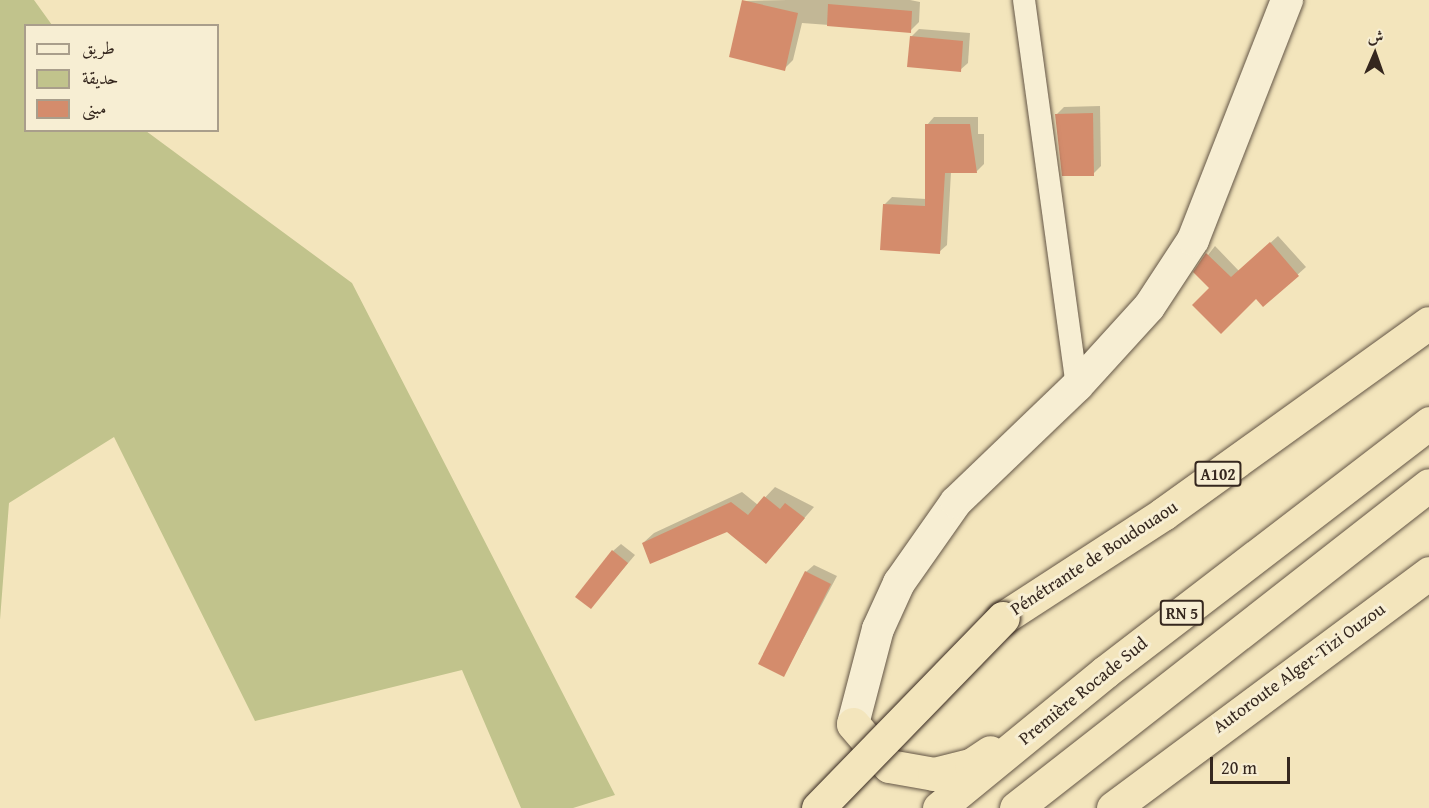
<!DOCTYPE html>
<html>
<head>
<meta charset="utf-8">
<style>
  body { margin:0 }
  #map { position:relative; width:1429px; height:808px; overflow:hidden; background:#f3e5bc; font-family:"Gentium Book Plus",Amiri,serif }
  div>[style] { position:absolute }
  .green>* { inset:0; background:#c1c38c }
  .shadow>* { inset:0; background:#0003 }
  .building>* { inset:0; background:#d48c6c }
  .roads { filter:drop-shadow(0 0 2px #645646) drop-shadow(0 0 2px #645646) }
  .minor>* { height:22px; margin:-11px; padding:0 11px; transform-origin:11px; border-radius:11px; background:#f7eed3 }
  .secondary>* { height:32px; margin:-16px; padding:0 16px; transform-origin:16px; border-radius:16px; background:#f7eed3 }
  .motorway>* { height:33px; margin:-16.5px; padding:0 16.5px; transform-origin:16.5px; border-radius:16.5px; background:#f3e5bc }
  .bridges { filter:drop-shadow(0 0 2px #35271e) drop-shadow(0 0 2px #35271e) }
  .motorway-bridge>* { height:33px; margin:-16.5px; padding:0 16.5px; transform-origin:16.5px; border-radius:16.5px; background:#f3e5bc }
  span { translate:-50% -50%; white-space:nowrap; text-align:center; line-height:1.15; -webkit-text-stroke:6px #f7eed3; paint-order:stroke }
  .shield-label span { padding:2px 4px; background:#f7eed3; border:2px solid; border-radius:4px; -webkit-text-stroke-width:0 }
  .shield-label { font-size:16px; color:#35271e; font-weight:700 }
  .street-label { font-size:18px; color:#35271e }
  .legend { position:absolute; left:24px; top:24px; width:195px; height:108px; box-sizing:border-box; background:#f7eed3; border:2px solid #a99e8b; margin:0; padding:8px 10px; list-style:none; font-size:18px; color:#35271e }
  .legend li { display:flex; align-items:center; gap:12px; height:30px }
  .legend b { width:30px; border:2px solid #a99e8b }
  .north { position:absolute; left:1345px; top:24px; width:60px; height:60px; -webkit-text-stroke:4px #f7eed3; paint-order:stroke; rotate:2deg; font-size:16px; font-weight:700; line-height:24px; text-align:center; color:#35271e }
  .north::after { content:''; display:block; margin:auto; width:21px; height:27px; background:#35271e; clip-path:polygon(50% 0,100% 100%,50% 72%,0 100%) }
  .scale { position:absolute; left:1210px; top:757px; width:80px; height:27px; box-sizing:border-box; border:3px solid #35271e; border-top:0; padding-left:8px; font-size:18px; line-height:21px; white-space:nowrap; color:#35271e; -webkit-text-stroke:4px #f7eed3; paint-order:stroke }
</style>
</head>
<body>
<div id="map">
  <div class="green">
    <i style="clip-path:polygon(0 0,34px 0,52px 25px,26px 26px,26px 130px,146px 131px,352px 283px,615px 795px,573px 808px,521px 808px,462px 670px,255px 721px,114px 437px,9px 503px,0 620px)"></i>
  </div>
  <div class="shadow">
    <i style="clip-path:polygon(787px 0,910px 0,920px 2px,919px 22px,910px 31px,802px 23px,793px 60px,784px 69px,744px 1px)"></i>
    <i style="clip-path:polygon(919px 29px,970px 33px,968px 63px,960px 70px,911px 37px)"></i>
    <i style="clip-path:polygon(1100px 106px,1101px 166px,1093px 174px,1057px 114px,1064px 107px)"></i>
    <i style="clip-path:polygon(934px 117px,978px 117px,978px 134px,984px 134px,984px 164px,976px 172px,951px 172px,947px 245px,939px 252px,884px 205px,892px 197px,926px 199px,927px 125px)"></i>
    <i style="clip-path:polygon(1278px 236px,1306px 267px,1264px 305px,1256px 297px,1211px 288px,1195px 272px,1215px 246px,1239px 271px)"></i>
    <i style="clip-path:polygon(775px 487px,814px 507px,766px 562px,727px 530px,643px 543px,654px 533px,742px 492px,758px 505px)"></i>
    <i style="clip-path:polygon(621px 544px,635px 555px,591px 607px,613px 551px)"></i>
    <i style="clip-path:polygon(814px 565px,837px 576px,784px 675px,806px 572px)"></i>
  </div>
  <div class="building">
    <i style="clip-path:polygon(742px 0,798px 13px,785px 71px,729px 57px)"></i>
    <i style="clip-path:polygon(828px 4px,912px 11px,911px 33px,827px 26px)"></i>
    <i style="clip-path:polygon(910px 36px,963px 41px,961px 72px,907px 67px)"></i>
    <i style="clip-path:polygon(1093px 113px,1094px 176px,1062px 176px,1055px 114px)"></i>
    <i style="clip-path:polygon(925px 124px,970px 124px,977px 173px,945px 173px,940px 254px,880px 250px,883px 204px,925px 206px)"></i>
    <i style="clip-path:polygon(1270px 242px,1299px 276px,1263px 307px,1256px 299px,1221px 334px,1192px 305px,1209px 288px,1193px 272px,1206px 253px,1231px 277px)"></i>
    <i style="clip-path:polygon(764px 496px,780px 509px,785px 503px,805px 518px,766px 564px,727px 532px,650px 564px,642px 543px,731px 502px,748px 515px)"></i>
    <i style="clip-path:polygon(612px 550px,628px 563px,591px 609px,575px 597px)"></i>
    <i style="clip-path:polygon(805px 571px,831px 584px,784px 677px,758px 664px)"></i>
  </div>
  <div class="roads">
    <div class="minor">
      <i style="left:1024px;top:0;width:390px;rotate:82.2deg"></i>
    </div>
    <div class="secondary">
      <i style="left:853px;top:724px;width:98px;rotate:-75.3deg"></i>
      <i style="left:878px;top:629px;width:51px;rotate:-65.5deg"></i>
      <i style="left:899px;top:583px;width:99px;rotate:-54.9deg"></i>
      <i style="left:956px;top:502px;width:168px;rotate:-43.8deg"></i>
      <i style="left:1077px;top:386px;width:107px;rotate:-47.7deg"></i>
      <i style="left:1149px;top:307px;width:80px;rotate:-56.7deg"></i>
      <i style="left:1193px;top:240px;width:258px;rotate:-68.6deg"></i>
    </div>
    <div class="motorway">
      <i style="left:1003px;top:618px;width:191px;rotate:-33deg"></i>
      <i style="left:1163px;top:514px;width:327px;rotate:-35.7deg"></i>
      <i style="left:853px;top:724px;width:55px;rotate:49.4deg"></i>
      <i style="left:889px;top:766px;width:46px;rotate:10.1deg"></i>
      <i style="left:934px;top:774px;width:38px;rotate:-14deg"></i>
      <i style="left:971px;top:765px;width:23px;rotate:-34deg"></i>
      <i style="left:939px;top:808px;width:215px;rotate:-39.3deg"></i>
      <i style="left:1105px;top:672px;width:409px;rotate:-37.5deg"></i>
      <i style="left:1016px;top:808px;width:524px;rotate:-38.03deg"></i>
      <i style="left:1113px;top:808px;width:394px;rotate:-36.6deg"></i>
    </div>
  </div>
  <div class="bridges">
    <div class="motorway-bridge">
      <i style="left:818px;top:808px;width:265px;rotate:-45.8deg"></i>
    </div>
  </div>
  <div class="shield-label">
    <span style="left:1218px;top:474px">A102</span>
    <span style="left:1182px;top:613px">RN 5</span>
  </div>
  <div class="street-label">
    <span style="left:1094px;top:558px;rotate:-33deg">Pénétrante de Boudouaou</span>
    <span style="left:1299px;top:668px;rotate:-36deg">Autoroute Alger-Tizi Ouzou</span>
    <span style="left:1083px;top:691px;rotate:-39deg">Première Rocade Sud</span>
  </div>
  <ul class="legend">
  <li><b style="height:8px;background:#f7eed3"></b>طريق</li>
  <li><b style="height:16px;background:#c1c38c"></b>حديقة</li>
  <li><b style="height:16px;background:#d48c6c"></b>مبنى</li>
  </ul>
  <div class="north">ش</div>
  <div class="scale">20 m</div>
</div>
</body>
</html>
